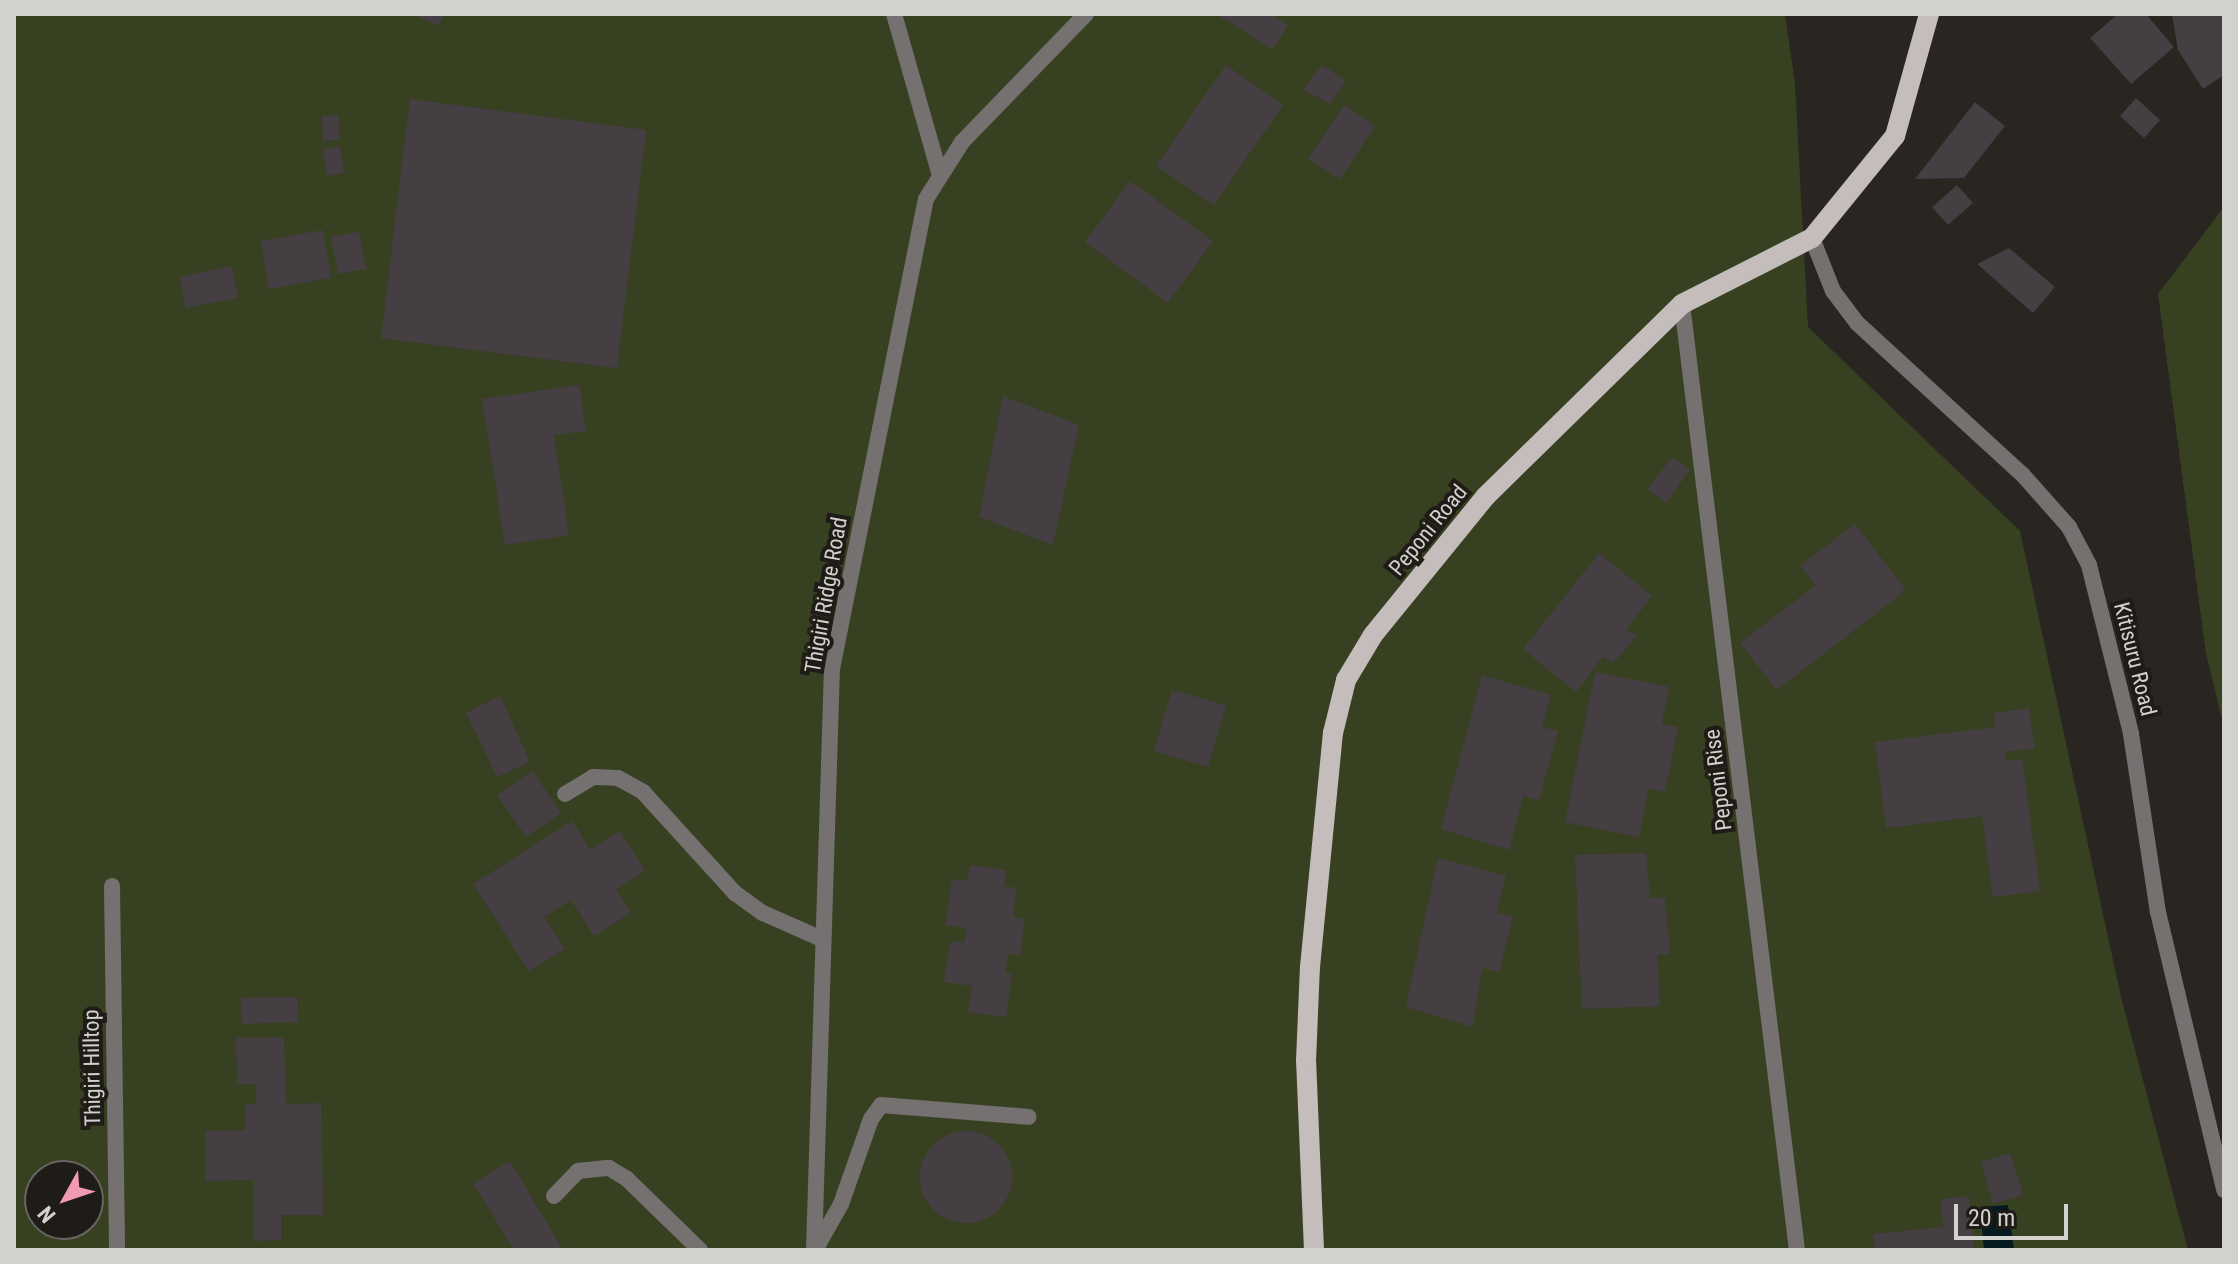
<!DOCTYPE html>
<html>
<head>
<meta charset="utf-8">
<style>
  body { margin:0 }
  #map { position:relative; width:2238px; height:1264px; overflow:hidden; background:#292520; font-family:"Roboto Condensed",sans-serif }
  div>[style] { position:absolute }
  .green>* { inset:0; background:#374122 }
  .water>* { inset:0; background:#041a1f }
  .building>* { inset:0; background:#453e42 }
  .round { border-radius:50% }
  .service>* { height:16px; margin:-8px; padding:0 8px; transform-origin:8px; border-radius:8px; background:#757170 }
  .minor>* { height:16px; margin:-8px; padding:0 8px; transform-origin:8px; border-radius:8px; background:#757170 }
  .tertiary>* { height:16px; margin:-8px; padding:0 8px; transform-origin:8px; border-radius:8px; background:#757170 }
  .primary>* { height:20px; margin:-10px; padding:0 10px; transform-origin:10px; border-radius:10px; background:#c5bdbb }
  span { translate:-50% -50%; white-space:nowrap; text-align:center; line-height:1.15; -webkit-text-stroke:8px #1f1b16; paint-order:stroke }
  .street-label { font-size:22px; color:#d3d1cd }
  .frame { position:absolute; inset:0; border:16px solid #d3d1cd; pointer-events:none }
  .north { position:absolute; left:24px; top:1160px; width:80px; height:80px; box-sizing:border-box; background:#1f1b16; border:2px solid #67645f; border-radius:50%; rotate:230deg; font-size:22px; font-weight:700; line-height:32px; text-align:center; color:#d3d1cd }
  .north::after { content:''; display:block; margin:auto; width:28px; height:36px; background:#f09ab6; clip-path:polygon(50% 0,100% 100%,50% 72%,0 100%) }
  .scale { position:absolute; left:1954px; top:1204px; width:114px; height:36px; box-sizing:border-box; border:4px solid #d3d1cd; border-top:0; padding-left:10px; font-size:24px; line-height:28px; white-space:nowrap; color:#d3d1cd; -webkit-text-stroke:6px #1f1b16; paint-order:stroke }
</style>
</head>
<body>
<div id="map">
  <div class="green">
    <i style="clip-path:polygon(evenodd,14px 14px,1785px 14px,1795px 84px,1808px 327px,2020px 531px,2121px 997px,2188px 1250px,14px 1250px,14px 14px,40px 1176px,88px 1176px,88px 1224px,40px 1224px,40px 1176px)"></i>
    <i style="clip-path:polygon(2224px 207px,2224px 727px,2206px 654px,2158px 294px)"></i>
  </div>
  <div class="water">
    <i style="clip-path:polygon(2008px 1205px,2014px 1250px,1984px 1250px,1980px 1207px)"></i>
  </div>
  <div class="building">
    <i style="clip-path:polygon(413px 14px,444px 14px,438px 26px)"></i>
    <i style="clip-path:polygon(1216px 14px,1271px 14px,1288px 25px,1273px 49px)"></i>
    <i style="clip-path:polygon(2118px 14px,2146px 14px,2174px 47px,2131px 84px,2090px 38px)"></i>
    <i style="clip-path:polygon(2172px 14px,2224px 14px,2224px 75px,2203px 89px,2178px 50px)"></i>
    <i style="clip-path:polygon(1226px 65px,1283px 105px,1214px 205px,1156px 166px)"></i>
    <i style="clip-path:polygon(1322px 65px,1346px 81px,1330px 104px,1303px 89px)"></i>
    <i style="clip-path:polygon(2136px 98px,2160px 120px,2144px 138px,2120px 116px)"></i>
    <i style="clip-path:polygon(410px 99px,646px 130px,617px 368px,381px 338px)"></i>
    <i style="clip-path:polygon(1975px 102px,2005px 126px,1964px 178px,1915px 179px)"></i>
    <i style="clip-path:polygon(1344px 105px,1375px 126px,1340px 179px,1308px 159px)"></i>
    <i style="clip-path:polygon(338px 115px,340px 140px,323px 141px,322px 116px)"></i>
    <i style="clip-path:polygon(340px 146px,344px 173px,327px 176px,323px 149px)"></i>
    <i style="clip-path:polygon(1130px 181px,1213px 241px,1168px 303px,1085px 242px)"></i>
    <i style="clip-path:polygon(1957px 185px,1973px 203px,1948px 225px,1932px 207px)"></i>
    <i style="clip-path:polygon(323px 230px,331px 278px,269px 289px,261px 241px)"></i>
    <i style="clip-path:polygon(359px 232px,366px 269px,338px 274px,331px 237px)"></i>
    <i style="clip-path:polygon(2009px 248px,2055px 287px,2033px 313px,1977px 264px)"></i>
    <i style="clip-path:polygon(232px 266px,238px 298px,186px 308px,179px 277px)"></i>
    <i style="clip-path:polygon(579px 385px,586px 431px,554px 435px,569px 535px,505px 545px,482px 399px)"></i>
    <i style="clip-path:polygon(1003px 396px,1079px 425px,1053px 545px,979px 517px)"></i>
    <i style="clip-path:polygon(1672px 457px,1690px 470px,1666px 503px,1648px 489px)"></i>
    <i style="clip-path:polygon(1855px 524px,1906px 590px,1777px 690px,1740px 643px,1816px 585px,1800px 566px)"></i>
    <i style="clip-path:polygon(1599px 553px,1652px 596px,1626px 630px,1637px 636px,1613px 663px,1603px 656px,1576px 692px,1523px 649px)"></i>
    <i style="clip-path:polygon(1595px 672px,1669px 687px,1662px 724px,1678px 727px,1665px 792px,1648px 789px,1639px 837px,1565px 822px)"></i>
    <i style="clip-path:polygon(1482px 675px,1551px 695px,1542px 727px,1558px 731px,1539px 800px,1523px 796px,1509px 850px,1441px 829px)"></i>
    <i style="clip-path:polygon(1172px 690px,1226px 705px,1208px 767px,1154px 751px)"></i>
    <i style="clip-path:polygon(500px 696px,530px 762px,497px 777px,466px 713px)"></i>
    <i style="clip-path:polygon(2029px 708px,2035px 748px,2004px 752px,2006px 761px,2022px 759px,2040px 891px,1993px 897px,1982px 816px,1886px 828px,1875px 742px,1995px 727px,1994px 713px)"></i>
    <i style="clip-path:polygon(533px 771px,561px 813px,526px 837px,497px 795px)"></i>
    <i style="clip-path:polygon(572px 821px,590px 849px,620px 831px,645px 871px,616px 889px,631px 913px,594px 936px,571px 900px,544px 917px,565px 949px,529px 971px,473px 884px)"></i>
    <i style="clip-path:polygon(1646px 853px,1650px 898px,1665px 898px,1670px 954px,1657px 955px,1660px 1006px,1582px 1009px,1575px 855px)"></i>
    <i style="clip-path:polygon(1438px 858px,1506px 876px,1496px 913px,1513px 917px,1499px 972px,1482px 968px,1473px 1027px,1406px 1007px)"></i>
    <i style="clip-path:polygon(970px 865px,1006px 870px,1004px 886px,1017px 888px,1013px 917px,1025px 919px,1020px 955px,1008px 954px,1005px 973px,1012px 974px,1006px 1017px,968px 1012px,972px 986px,944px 982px,951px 941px,964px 943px,967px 928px,946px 925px,952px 879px,967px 881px)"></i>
    <i style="clip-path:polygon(297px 997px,298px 1022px,242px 1024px,241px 998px)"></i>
    <i style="clip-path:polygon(236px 1038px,284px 1038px,286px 1104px,321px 1103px,323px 1215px,281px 1215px,281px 1240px,254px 1241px,253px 1180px,205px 1181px,205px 1131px,245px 1130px,245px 1105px,256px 1104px,256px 1084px,237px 1084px)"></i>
    <i class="round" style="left:920px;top:1131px;width:92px;height:92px"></i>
    <i style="clip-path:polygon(2010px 1153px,2023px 1195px,1993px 1204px,1981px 1162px)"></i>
    <i style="clip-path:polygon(510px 1161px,563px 1250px,514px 1250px,473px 1183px)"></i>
    <i style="clip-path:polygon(1969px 1196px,1974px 1250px,1875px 1250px,1873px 1234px,1943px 1227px,1941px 1199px)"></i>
  </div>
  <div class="service">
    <i style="left:894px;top:14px;width:164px;rotate:74.1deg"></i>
    <i style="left:565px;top:794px;width:33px;rotate:-31deg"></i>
    <i style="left:593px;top:777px;width:25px;rotate:2deg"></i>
    <i style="left:618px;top:778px;width:29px;rotate:29deg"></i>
    <i style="left:643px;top:792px;width:137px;rotate:47.7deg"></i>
    <i style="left:735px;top:893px;width:34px;rotate:36deg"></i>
    <i style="left:763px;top:913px;width:64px;rotate:23.8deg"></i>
    <i style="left:554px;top:1196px;width:35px;rotate:-46deg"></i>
    <i style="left:578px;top:1171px;width:31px;rotate:-6deg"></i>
    <i style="left:609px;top:1168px;width:21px;rotate:31deg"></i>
    <i style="left:627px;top:1179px;width:102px;rotate:44.2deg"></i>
    <i style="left:815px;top:1250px;width:53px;rotate:-60.5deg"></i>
    <i style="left:841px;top:1204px;width:90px;rotate:-70.6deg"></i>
    <i style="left:871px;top:1119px;width:17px;rotate:-54deg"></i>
    <i style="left:881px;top:1105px;width:148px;rotate:4.6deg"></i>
  </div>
  <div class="minor">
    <i style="left:1682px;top:304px;width:953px;rotate:83.07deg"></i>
    <i style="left:112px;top:886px;width:364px;rotate:89.2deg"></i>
  </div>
  <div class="tertiary">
    <i style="left:1812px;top:238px;width:57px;rotate:68.4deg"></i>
    <i style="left:1833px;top:291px;width:40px;rotate:53deg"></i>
    <i style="left:1857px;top:323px;width:224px;rotate:42.5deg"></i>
    <i style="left:2022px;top:474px;width:71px;rotate:48.4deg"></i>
    <i style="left:2069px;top:527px;width:43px;rotate:62.2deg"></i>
    <i style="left:2089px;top:565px;width:174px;rotate:76deg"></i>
    <i style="left:2131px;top:734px;width:180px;rotate:81.4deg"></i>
    <i style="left:2158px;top:912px;width:286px;rotate:76.6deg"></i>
    <i style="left:814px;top:1250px;width:581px;rotate:-88.23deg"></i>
    <i style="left:832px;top:669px;width:479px;rotate:-78.7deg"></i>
    <i style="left:926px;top:199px;width:67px;rotate:-57.7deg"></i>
    <i style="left:962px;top:142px;width:178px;rotate:-45.9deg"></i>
  </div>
  <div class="primary">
    <i style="left:1314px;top:1250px;width:189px;rotate:-92.4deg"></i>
    <i style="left:1306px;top:1061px;width:94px;rotate:-87.6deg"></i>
    <i style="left:1310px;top:967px;width:235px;rotate:-84.4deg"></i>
    <i style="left:1333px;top:733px;width:55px;rotate:-76.2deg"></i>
    <i style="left:1346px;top:680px;width:52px;rotate:-59deg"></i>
    <i style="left:1373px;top:635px;width:178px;rotate:-50.9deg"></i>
    <i style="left:1485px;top:497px;width:276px;rotate:-44.4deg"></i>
    <i style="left:1682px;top:304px;width:146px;rotate:-26.9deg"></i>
    <i style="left:1812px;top:238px;width:132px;rotate:-50.9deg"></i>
    <i style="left:1895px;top:136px;width:127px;rotate:-74.4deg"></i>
  </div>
  <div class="street-label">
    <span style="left:1428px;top:530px;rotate:-51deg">Peponi Road</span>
    <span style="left:826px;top:595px;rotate:-80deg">Thigiri Ridge Road</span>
    <span style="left:2135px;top:659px;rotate:76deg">Kitisuru Road</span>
    <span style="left:1718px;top:780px;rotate:-97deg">Peponi Rise</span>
    <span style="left:92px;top:1068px;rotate:-91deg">Thigiri Hilltop</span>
  </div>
  <div class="frame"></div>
  <div class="north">N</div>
  <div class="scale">20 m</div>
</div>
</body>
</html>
